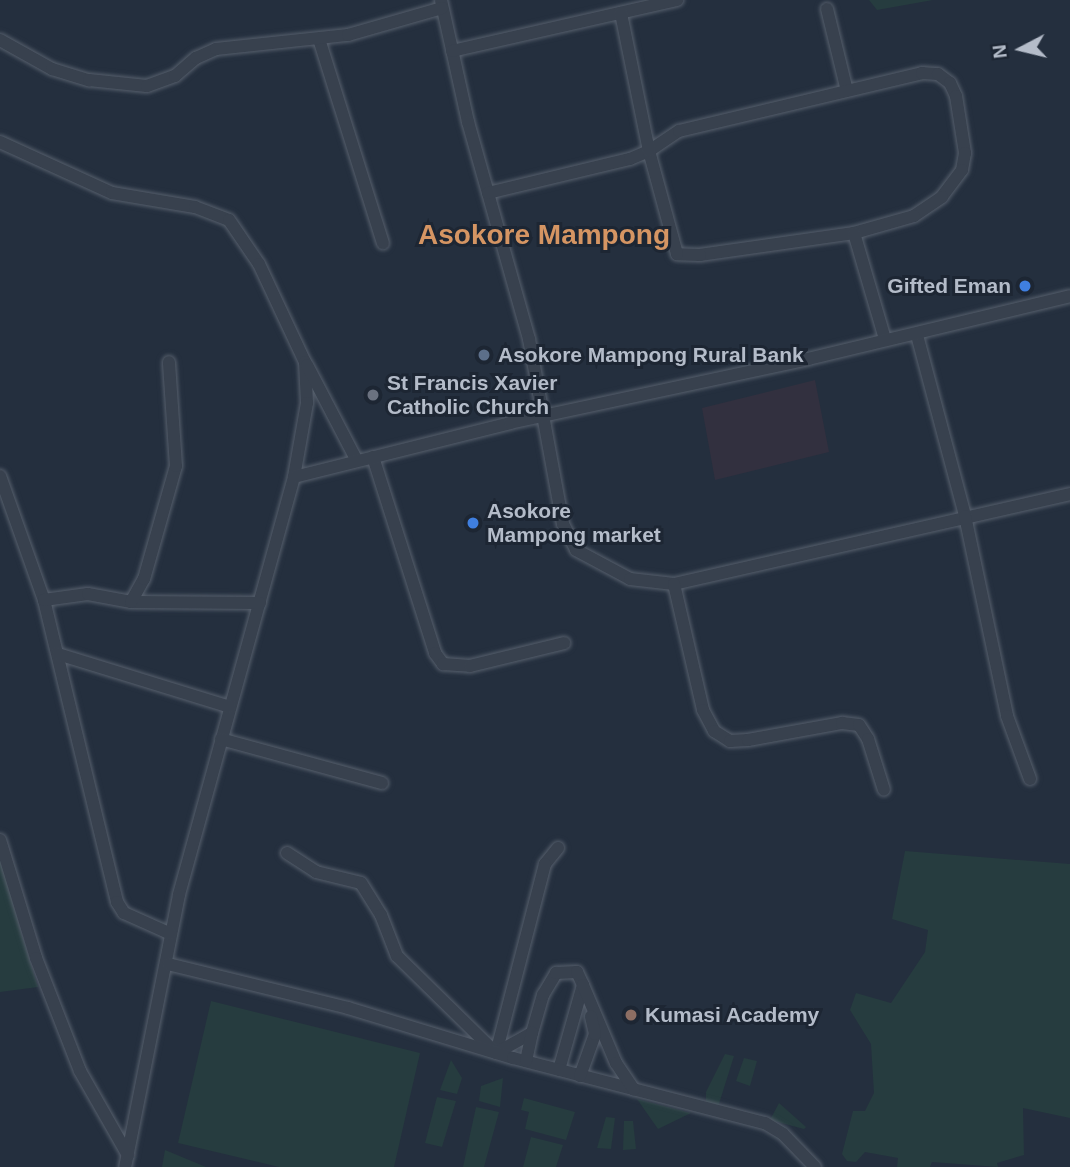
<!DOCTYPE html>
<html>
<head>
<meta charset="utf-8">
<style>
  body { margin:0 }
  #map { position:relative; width:1070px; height:1167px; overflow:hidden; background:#242f3e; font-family:Arial,sans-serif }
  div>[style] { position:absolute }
  .medical>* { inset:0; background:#32303f }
  .green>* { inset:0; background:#263c3f }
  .roads { filter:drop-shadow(0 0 2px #565f6c) drop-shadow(0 0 2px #565f6c) }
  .minor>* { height:12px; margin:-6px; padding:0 6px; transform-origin:6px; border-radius:6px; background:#38414e }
  .dots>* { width:19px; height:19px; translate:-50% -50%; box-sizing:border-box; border:4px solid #1d2633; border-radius:50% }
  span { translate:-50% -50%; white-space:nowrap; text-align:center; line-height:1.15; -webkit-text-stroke:6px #1d2633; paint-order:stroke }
  .poi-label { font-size:21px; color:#b4bcc9; font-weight:700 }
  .right { translate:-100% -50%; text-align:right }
  .left { translate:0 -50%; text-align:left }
  .district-label { font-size:28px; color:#d59563; font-weight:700 }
  .north { position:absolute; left:986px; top:14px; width:70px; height:70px; -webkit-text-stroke:5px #1d2633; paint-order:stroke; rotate:263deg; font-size:19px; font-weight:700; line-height:28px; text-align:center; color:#b4bcc9 }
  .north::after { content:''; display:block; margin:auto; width:24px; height:32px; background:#b4bcc9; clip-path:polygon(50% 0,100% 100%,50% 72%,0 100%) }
</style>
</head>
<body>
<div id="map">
  <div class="medical">
    <i style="clip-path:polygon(815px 380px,829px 452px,715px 480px,702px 408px)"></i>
  </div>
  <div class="green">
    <i style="clip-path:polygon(869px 0,933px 0,877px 10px)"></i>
    <i style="clip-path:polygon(905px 851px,1070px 864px,1070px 1118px,1023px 1108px,1024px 1155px,997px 1163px,998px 1167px,932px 1162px,930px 1167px,897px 1167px,898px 1158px,865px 1152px,856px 1162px,847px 1161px,842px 1154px,853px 1111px,865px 1111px,874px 1093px,871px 1044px,850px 1010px,856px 993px,891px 1003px,925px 952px,928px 930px,892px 919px)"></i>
    <i style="clip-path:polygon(0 858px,22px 935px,38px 987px,0 992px)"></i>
    <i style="clip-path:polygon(211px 1001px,420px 1053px,394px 1167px,279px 1167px,178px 1143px)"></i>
    <i style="clip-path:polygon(725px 1054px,734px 1056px,718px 1107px,706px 1104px,706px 1092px)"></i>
    <i style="clip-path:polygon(744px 1058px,757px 1061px,750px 1086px,736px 1081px)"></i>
    <i style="clip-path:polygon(451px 1060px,462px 1078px,457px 1094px,440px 1090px)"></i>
    <i style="clip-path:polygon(503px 1078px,500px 1107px,479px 1101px,481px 1086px)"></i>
    <i style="clip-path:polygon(437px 1097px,456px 1101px,442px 1147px,425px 1143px)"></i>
    <i style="clip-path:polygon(524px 1098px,575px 1112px,566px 1140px,525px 1129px,529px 1112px,521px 1110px)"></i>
    <i style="clip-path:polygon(637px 1099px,691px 1113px,658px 1129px)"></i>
    <i style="clip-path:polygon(779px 1103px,806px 1127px,804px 1129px,770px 1120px)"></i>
    <i style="clip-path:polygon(476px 1107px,499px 1112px,484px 1167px,463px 1167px)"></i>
    <i style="clip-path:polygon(606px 1117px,615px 1118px,611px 1149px,597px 1148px)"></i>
    <i style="clip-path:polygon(624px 1121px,633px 1121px,636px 1149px,623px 1150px)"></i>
    <i style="clip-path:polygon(531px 1137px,563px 1145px,556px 1167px,523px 1167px)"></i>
    <i style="clip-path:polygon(165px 1150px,206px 1167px,162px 1167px)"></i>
  </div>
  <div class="roads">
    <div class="minor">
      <i style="left:441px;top:0;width:125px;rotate:77.5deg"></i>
      <i style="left:468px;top:122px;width:225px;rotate:74.3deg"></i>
      <i style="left:529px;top:339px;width:188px;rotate:79.6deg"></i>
      <i style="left:563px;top:524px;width:29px;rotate:63deg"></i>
      <i style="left:576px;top:550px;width:61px;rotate:28.2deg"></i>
      <i style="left:630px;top:579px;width:44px;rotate:6.5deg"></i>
      <i style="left:674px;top:584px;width:406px;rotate:-12.8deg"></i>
      <i style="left:827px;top:9px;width:84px;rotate:76.3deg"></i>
      <i style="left:319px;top:39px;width:214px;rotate:72.6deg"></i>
      <i style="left:0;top:40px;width:60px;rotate:29.1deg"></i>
      <i style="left:52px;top:69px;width:39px;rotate:17deg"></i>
      <i style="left:89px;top:80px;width:58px;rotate:5.9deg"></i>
      <i style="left:147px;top:86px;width:30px;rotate:-20deg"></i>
      <i style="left:175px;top:76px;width:28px;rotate:-41deg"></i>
      <i style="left:196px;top:58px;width:22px;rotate:-24deg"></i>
      <i style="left:216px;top:49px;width:133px;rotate:-6.1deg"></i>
      <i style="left:348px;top:35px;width:98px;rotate:-16deg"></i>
      <i style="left:452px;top:51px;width:231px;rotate:-12.8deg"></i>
      <i style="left:0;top:142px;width:123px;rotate:24.5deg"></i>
      <i style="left:112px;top:193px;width:84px;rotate:9.6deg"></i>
      <i style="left:195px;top:207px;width:36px;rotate:21deg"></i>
      <i style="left:229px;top:220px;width:53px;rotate:55.7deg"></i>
      <i style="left:259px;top:264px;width:108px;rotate:64.9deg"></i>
      <i style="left:305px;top:362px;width:41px;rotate:87.2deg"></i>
      <i style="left:307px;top:403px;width:75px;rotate:100deg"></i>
      <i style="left:294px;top:477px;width:434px;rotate:105.4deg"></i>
      <i style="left:179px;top:895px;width:277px;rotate:101.2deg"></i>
      <i style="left:488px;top:193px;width:146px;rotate:-13.5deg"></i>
      <i style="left:630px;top:159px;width:21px;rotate:-23deg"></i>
      <i style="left:649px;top:151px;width:36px;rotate:-34deg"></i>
      <i style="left:679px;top:131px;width:250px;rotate:-13.4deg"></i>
      <i style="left:922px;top:73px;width:16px;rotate:4deg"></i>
      <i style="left:938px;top:74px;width:15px;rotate:37deg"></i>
      <i style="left:950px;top:83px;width:14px;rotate:65deg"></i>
      <i style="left:956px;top:96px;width:58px;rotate:81deg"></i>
      <i style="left:965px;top:153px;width:17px;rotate:100deg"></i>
      <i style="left:962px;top:170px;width:34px;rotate:127deg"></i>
      <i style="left:942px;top:197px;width:34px;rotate:146deg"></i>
      <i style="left:914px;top:216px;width:62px;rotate:164.2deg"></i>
      <i style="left:854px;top:233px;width:156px;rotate:171.9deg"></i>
      <i style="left:700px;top:255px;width:23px;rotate:-178deg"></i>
      <i style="left:677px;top:254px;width:107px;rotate:-105.2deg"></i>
      <i style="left:649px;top:151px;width:141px;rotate:-101.5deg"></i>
      <i style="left:854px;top:233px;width:110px;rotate:73.7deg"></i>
      <i style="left:917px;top:335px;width:187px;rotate:75.1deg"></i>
      <i style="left:965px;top:516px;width:204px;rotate:78.1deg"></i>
      <i style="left:1007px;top:716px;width:67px;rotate:69.9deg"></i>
      <i style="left:307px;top:365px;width:108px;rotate:62.5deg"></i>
      <i style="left:373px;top:457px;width:206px;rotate:72.4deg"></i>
      <i style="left:435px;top:653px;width:14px;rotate:54deg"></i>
      <i style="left:443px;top:664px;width:27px;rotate:4deg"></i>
      <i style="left:470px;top:666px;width:97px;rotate:-13.7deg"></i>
      <i style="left:0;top:476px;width:132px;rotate:70.5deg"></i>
      <i style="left:44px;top:600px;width:311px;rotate:76.4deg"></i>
      <i style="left:117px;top:902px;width:13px;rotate:58deg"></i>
      <i style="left:124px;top:913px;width:51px;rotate:24.1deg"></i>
      <i style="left:294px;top:477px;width:223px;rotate:-14deg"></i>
      <i style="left:510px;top:423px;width:305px;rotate:-12.1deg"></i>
      <i style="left:808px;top:359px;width:269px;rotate:-13.5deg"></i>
      <i style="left:674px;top:584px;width:129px;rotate:77deg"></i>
      <i style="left:703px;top:710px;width:24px;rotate:62deg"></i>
      <i style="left:714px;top:731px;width:19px;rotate:32deg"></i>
      <i style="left:730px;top:741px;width:18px;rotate:-3deg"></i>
      <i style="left:748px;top:740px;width:96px;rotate:-10.3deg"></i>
      <i style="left:842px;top:723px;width:17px;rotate:7deg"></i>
      <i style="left:859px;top:725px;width:17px;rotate:57deg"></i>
      <i style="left:868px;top:739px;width:53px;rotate:72.6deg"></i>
      <i style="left:44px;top:600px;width:44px;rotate:-7.8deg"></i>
      <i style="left:88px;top:594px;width:44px;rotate:10.5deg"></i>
      <i style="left:131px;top:602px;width:129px;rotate:0.4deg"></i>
      <i style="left:131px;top:602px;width:26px;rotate:-61deg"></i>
      <i style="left:144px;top:579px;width:117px;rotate:-74.2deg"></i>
      <i style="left:176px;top:466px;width:104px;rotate:-93.9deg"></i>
      <i style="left:58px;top:654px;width:180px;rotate:17.1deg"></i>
      <i style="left:221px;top:739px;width:167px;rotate:15.3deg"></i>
      <i style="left:0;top:840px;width:123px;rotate:73deg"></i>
      <i style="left:36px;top:958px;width:121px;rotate:68.7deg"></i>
      <i style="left:80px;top:1071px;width:97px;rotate:60.3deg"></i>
      <i style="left:558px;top:848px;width:21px;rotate:129deg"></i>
      <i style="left:545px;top:864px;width:195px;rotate:104.5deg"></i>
      <i style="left:496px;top:1053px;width:41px;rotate:-29.1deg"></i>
      <i style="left:532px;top:1033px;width:40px;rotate:-74deg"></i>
      <i style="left:543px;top:995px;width:26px;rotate:-59deg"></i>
      <i style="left:556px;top:973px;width:21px;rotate:-3deg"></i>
      <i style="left:577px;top:972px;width:14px;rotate:65deg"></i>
      <i style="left:583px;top:985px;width:88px;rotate:105.8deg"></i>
      <i style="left:287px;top:853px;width:35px;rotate:33deg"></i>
      <i style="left:316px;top:872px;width:46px;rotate:13.7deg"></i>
      <i style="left:361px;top:883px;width:38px;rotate:58deg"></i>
      <i style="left:381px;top:915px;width:44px;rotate:68.7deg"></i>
      <i style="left:397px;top:956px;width:134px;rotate:44.4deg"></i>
      <i style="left:168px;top:964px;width:185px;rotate:13.7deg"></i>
      <i style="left:348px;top:1008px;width:172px;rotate:16.9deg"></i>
      <i style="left:513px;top:1058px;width:260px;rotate:14.5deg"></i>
      <i style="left:765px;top:1123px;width:21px;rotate:31deg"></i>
      <i style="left:783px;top:1134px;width:46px;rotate:45.9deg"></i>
      <i style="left:583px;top:985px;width:85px;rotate:67.1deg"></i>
      <i style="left:616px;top:1063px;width:32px;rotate:56deg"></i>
      <i style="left:526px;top:1061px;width:29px;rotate:-78deg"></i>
      <i style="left:580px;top:1076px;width:45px;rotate:-70.3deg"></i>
      <i style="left:595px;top:1034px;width:18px;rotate:-103deg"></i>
    </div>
  </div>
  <div class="dots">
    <i style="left:1025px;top:286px;background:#3f7fe0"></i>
    <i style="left:484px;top:355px;background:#5c6f8a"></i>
    <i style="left:373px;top:395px;background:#6b7280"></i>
    <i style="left:473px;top:523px;background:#3f7fe0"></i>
    <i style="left:631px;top:1015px;background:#8d6e63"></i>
  </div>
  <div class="poi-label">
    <span class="right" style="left:1011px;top:286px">Gifted Eman</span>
    <span class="left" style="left:498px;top:355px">Asokore Mampong Rural Bank</span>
    <span class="left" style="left:387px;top:395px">St Francis Xavier<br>Catholic Church</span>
    <span class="left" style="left:487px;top:523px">Asokore<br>Mampong market</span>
    <span class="left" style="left:645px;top:1015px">Kumasi Academy</span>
  </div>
  <div class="district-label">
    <span style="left:544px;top:235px">Asokore Mampong</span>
  </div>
  <div class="north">N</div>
</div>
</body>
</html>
